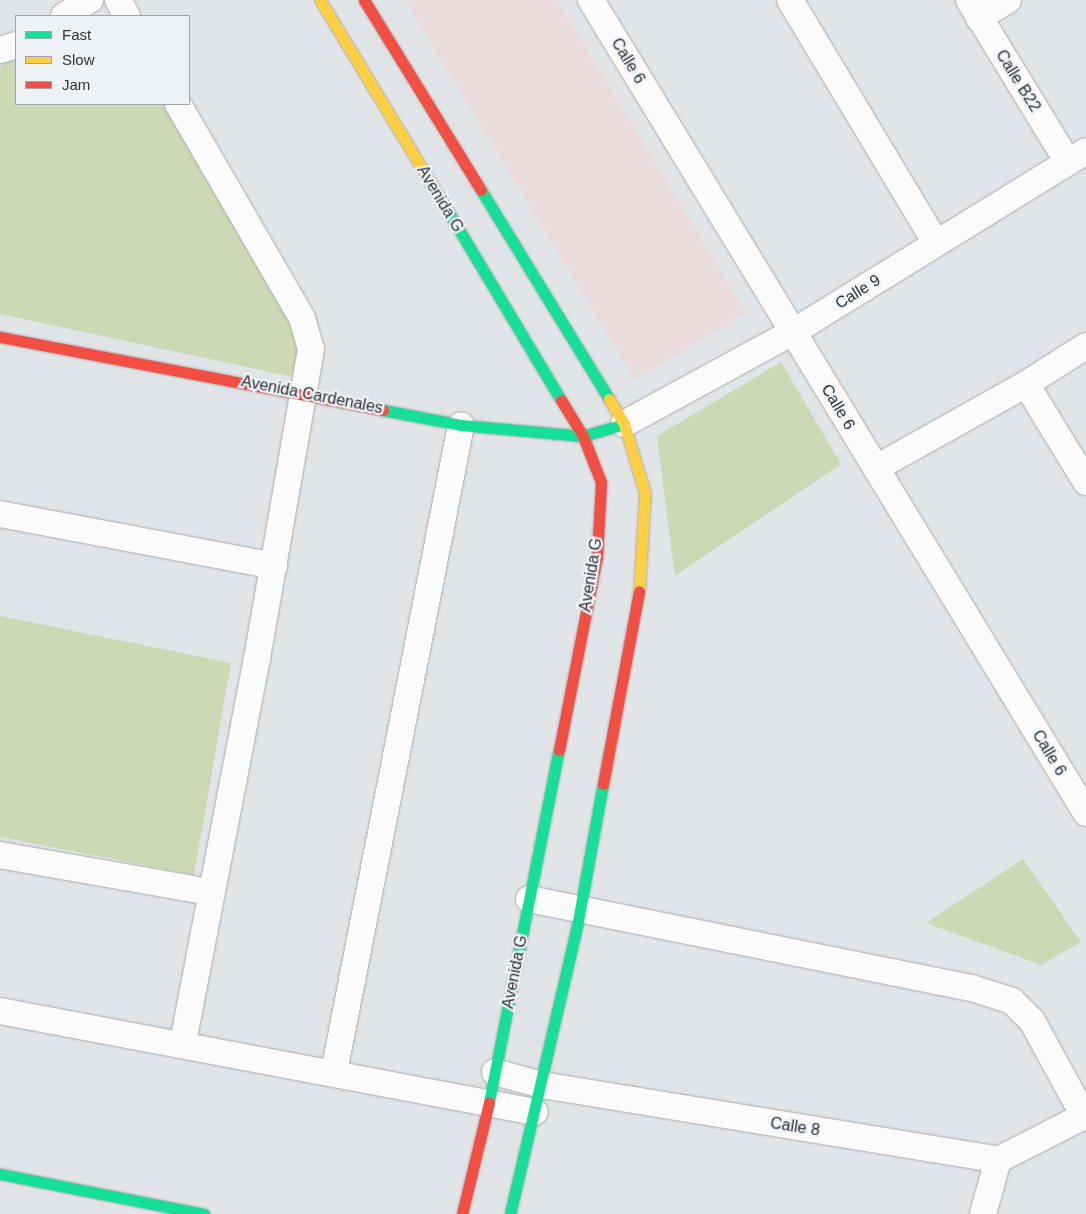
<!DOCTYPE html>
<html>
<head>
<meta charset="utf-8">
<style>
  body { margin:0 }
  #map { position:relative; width:1086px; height:1214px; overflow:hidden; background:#e2e5e8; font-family:Arial,sans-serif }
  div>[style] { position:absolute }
  .commercial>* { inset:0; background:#e9dbdb }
  .green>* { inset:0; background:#ccd9b4 }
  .roads { filter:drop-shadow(0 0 1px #a9abad) drop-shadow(0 0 1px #a9abad) }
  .street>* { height:26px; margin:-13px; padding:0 13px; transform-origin:13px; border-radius:13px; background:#fbfbfc }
  .fast>* { height:11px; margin:-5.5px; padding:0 5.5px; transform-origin:5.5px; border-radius:5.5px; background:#16e098 }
  .slow>* { height:11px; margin:-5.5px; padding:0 5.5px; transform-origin:5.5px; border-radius:5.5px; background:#ffcf43 }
  .jam>* { height:11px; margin:-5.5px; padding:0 5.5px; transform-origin:5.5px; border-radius:5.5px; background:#f24e42 }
  span { translate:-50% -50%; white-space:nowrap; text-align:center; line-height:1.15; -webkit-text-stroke:4.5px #edf2f7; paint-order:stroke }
  .street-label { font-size:16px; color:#303234 }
  .legend { position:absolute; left:15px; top:15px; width:175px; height:90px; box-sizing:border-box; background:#edf2f7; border:1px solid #a1a5a9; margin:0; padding:6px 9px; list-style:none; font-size:15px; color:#303234 }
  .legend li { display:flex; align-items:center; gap:10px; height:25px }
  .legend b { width:25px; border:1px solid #a1a5a9 }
</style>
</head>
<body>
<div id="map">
  <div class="commercial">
    <i style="clip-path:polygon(405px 0,557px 0,746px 313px,635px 380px)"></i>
  </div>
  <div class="green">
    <i style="clip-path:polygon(16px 54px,16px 104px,164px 104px,302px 335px,293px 377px,0 314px,0 71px,3px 57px)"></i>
    <i style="clip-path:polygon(781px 362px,841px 464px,675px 576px,657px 436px)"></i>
    <i style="clip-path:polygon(0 616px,231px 663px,194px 875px,0 837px)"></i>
    <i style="clip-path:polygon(1023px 859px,1081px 942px,1041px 965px,926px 923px)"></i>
  </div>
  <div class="roads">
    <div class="street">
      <i style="left:118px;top:0;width:18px;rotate:61deg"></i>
      <i style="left:591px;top:0;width:952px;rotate:58.66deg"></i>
      <i style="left:790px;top:0;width:283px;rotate:59deg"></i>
      <i style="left:969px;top:0;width:190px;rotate:58.6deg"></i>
      <i style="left:64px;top:16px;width:31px;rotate:-32deg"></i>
      <i style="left:979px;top:18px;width:34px;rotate:-32deg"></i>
      <i style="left:0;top:50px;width:17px;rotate:-17deg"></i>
      <i style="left:178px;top:104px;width:247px;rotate:59.9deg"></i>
      <i style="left:302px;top:318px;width:32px;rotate:74deg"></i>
      <i style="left:311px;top:349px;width:314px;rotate:99.9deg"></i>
      <i style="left:257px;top:658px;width:393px;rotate:100.9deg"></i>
      <i style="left:1026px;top:384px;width:115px;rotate:58.5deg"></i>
      <i style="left:624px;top:424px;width:192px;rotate:-28.6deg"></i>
      <i style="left:793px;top:332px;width:344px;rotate:-31.7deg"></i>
      <i style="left:876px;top:468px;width:172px;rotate:-29.2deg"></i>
      <i style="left:1026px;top:384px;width:71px;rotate:-32.3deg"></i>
      <i style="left:0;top:514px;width:279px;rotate:10.7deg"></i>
      <i style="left:0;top:855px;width:213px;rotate:10deg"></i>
      <i style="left:529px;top:899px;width:452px;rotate:11.4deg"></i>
      <i style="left:972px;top:988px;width:42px;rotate:18deg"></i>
      <i style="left:1012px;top:1001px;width:28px;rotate:45deg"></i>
      <i style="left:1032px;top:1021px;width:108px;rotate:61.3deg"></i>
      <i style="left:0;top:1011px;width:544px;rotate:10.69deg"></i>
      <i style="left:334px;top:1072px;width:659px;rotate:-78.89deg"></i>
      <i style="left:495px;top:1072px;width:49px;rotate:15.5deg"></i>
      <i style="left:542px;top:1085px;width:462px;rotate:9.3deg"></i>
      <i style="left:998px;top:1160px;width:99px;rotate:-27.1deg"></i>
      <i style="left:983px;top:1214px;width:56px;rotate:-74.5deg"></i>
    </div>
    <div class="fast">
      <i style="left:434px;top:188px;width:247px;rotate:59.1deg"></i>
      <i style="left:481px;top:190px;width:245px;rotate:58.5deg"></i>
      <i style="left:383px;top:410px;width:79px;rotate:10.9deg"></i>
      <i style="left:461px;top:425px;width:122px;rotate:5.2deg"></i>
      <i style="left:583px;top:436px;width:43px;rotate:-16.3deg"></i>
      <i style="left:489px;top:1102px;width:359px;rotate:-78.8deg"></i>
      <i style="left:0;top:1174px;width:208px;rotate:11.1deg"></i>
      <i style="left:510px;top:1214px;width:301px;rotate:-76.9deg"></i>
      <i style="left:578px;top:921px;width:139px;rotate:-79.7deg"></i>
    </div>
    <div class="slow">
      <i style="left:320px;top:0;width:220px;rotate:58.8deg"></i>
      <i style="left:609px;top:399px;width:29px;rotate:59deg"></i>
      <i style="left:624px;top:424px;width:72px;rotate:73.1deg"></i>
      <i style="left:645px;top:493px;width:98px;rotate:93.5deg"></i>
    </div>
    <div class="jam">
      <i style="left:364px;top:0;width:223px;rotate:58.4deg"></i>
      <i style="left:0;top:337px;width:390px;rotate:10.8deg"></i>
      <i style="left:559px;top:750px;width:197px;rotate:-78.9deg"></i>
      <i style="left:597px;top:557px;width:75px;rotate:-86.9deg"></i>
      <i style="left:601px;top:482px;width:49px;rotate:-111.4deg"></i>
      <i style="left:583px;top:436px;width:42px;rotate:-121.4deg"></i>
      <i style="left:603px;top:784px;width:196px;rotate:-79.4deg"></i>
      <i style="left:462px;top:1214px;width:115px;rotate:-76.4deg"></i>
    </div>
  </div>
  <div class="street-label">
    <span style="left:628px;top:61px;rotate:59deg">Calle 6</span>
    <span style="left:1018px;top:81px;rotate:58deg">Calle B22</span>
    <span style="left:440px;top:199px;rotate:59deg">Avenida G</span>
    <span style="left:858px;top:292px;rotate:-32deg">Calle 9</span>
    <span style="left:312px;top:395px;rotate:11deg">Avenida Cardenales</span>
    <span style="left:838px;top:407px;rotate:59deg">Calle 6</span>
    <span style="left:591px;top:575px;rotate:-81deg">Avenida G</span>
    <span style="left:1049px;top:753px;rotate:59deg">Calle 6</span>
    <span style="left:515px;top:972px;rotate:-79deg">Avenida G</span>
    <span style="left:795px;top:1127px;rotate:9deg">Calle 8</span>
  </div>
  <ul class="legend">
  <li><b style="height:6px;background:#16e098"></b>Fast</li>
  <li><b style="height:6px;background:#ffcf43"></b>Slow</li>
  <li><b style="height:6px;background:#f24e42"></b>Jam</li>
  </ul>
</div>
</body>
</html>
